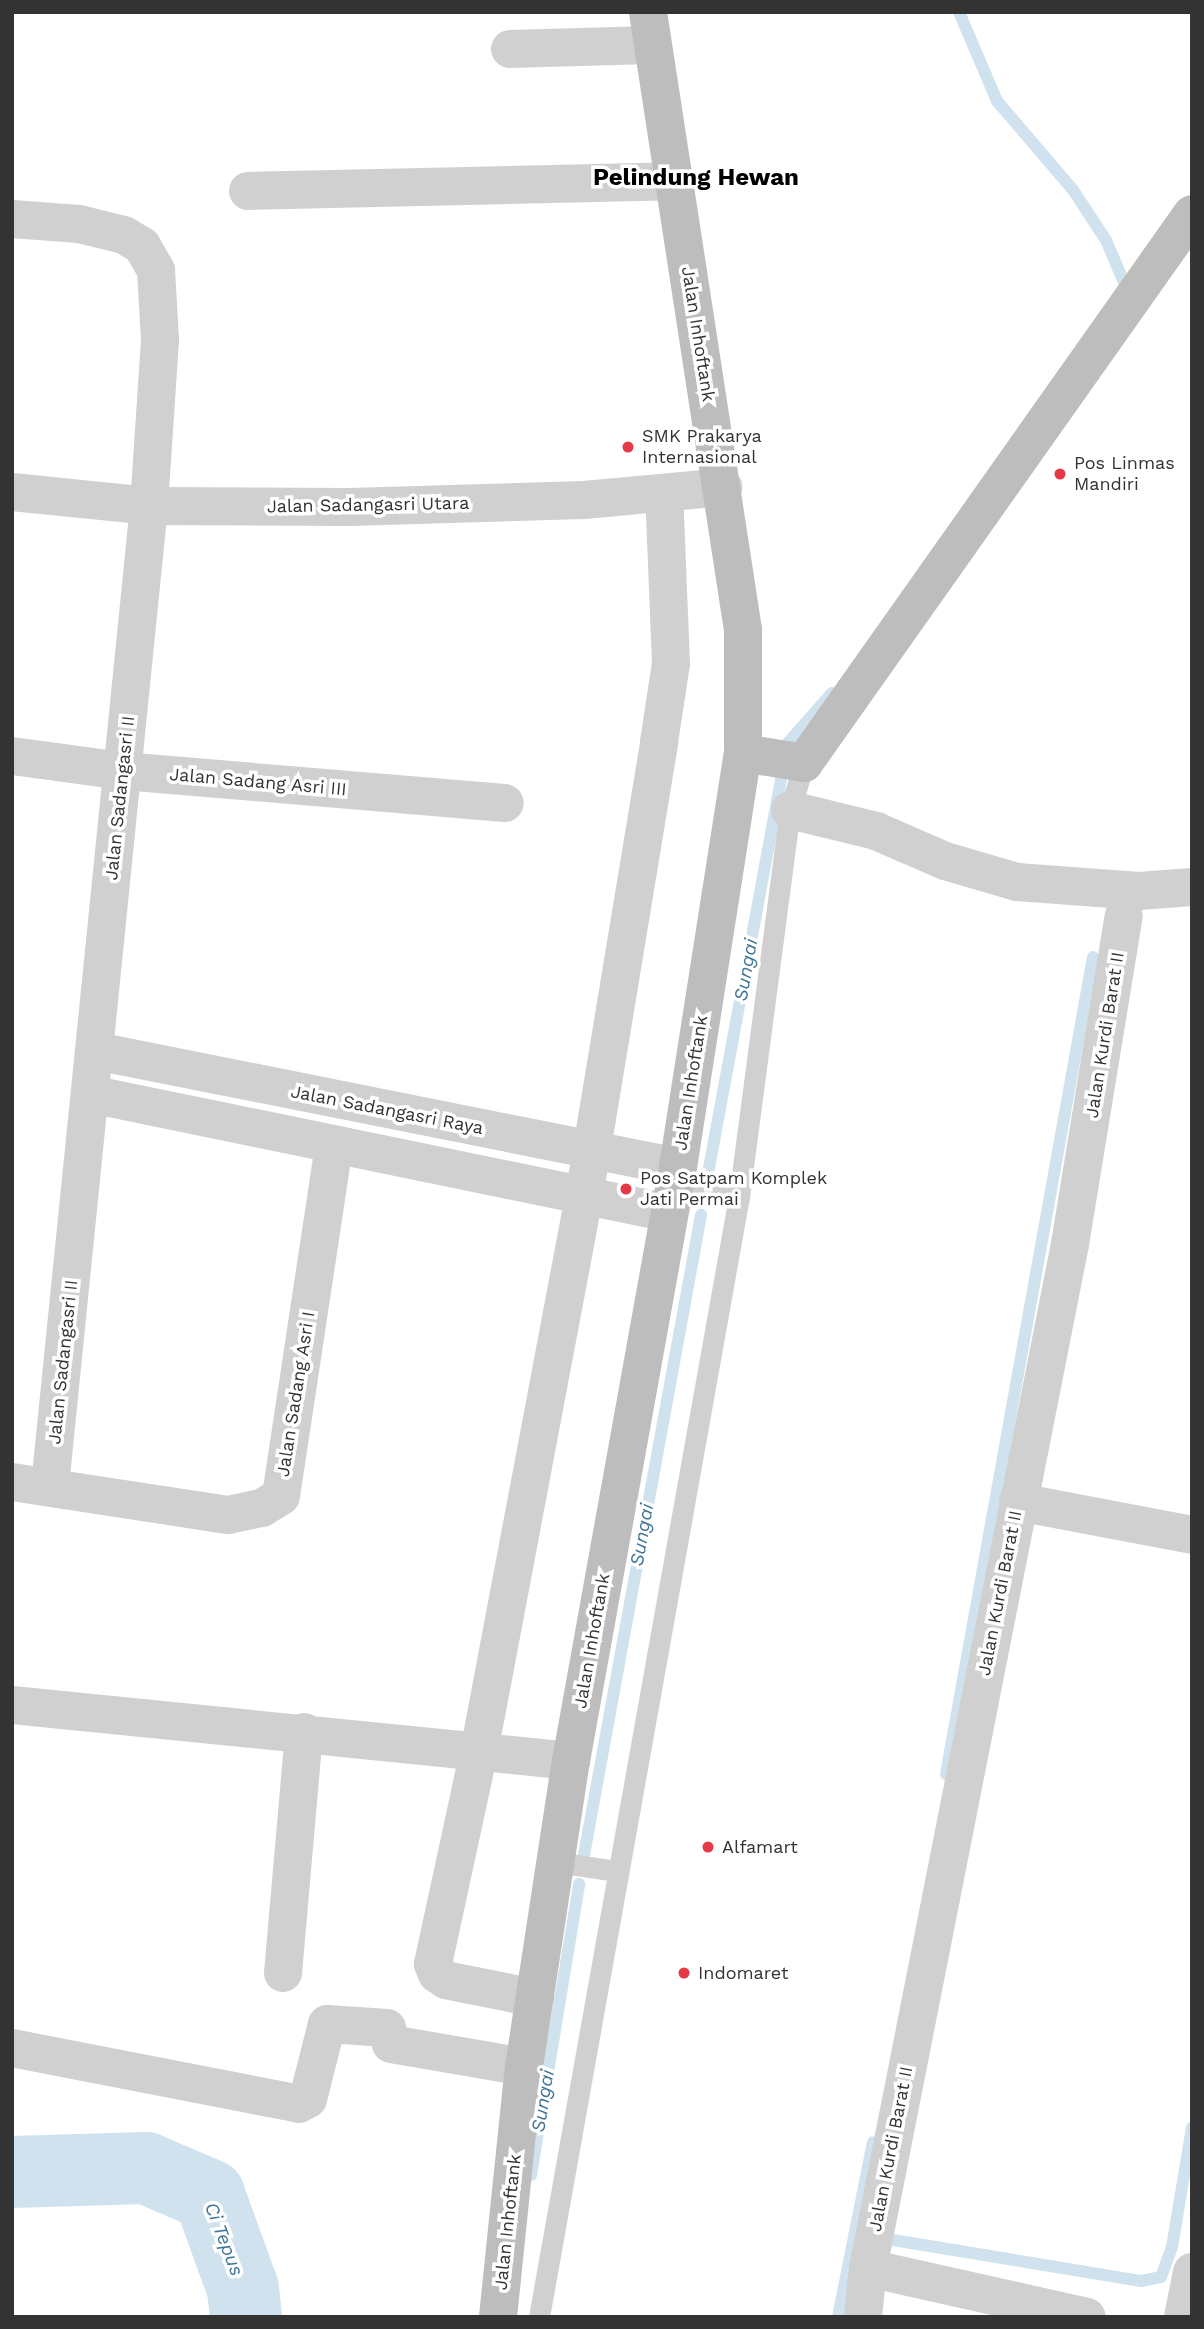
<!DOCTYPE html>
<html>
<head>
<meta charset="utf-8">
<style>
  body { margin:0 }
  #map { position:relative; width:1204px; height:2329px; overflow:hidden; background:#fff; font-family:"Work Sans",sans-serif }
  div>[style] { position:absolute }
  .stream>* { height:12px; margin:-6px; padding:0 6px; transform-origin:6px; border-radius:6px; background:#cfe2ee }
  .river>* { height:72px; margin:-36px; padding:0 36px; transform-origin:36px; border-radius:36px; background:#cfe2ee }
  .lane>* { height:21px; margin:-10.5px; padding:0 10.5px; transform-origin:10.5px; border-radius:10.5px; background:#d0d0d0 }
  .street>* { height:38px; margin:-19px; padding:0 19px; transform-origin:19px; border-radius:19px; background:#d0d0d0 }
  .secondary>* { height:38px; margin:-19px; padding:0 19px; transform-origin:19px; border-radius:19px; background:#bdbdbd }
  .dots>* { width:19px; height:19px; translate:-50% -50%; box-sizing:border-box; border:4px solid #fff; border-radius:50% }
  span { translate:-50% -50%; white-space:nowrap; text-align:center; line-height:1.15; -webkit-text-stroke:7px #fff; paint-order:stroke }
  .street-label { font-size:18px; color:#333 }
  .poi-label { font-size:18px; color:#333 }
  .left { translate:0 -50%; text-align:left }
  .water-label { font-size:19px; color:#3f7597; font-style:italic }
  .district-label { font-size:24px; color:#000; font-weight:700 }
  .frame { position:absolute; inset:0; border:14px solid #333; pointer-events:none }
</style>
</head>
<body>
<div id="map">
  <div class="stream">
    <i style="left:959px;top:12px;width:97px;rotate:66.9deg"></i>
    <i style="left:997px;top:101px;width:117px;rotate:49.5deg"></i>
    <i style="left:1073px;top:190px;width:60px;rotate:56.6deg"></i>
    <i style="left:1106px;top:240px;width:49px;rotate:67.1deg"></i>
    <i style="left:785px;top:753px;width:9px;rotate:-77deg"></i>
    <i style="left:787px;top:744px;width:68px;rotate:-48.6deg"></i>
    <i style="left:709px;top:1168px;width:402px;rotate:-79.5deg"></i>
    <i style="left:946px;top:1774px;width:830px;rotate:-79.8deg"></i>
    <i style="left:584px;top:1855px;width:651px;rotate:-79.64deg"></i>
    <i style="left:531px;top:2175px;width:295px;rotate:-80.6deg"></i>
    <i style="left:881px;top:2238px;width:264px;rotate:9.4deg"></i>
    <i style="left:1141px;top:2281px;width:20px;rotate:-11deg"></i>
    <i style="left:1161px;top:2277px;width:32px;rotate:-70deg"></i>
    <i style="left:1172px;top:2247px;width:121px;rotate:-80.5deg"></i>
    <i style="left:838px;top:2317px;width:178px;rotate:-78.7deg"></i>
  </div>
  <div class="river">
    <i style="left:12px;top:2172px;width:134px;rotate:-1.7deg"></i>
    <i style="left:146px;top:2168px;width:69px;rotate:23.2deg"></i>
    <i style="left:209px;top:2195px;width:100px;rotate:70.1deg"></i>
    <i style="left:243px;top:2289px;width:28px;rotate:84deg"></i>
  </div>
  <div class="lane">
    <i style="left:675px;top:1185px;width:65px;rotate:10.6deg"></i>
    <i style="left:556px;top:1862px;width:62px;rotate:8.4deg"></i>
    <i style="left:539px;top:2317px;width:1138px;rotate:-79.88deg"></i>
    <i style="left:739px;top:1197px;width:390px;rotate:-82.5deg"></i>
    <i style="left:790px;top:810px;width:49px;rotate:-73.4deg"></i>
  </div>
  <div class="street">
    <i style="left:510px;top:49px;width:141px;rotate:-1.6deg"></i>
    <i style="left:248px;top:191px;width:425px;rotate:-1.3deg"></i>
    <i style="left:12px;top:219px;width:67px;rotate:4.3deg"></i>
    <i style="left:79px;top:224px;width:46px;rotate:13.7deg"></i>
    <i style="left:124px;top:235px;width:21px;rotate:31deg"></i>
    <i style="left:142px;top:246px;width:28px;rotate:60deg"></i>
    <i style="left:156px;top:270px;width:70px;rotate:86.7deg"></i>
    <i style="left:160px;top:340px;width:166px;rotate:93.8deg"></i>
    <i style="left:149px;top:506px;width:985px;rotate:95.77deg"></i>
    <i style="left:12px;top:492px;width:138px;rotate:5.8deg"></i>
    <i style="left:149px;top:506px;width:201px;rotate:0.3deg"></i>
    <i style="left:350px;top:507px;width:234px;rotate:-1.7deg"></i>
    <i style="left:584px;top:500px;width:140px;rotate:-5.3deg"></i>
    <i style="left:12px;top:756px;width:112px;rotate:7.7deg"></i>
    <i style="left:123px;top:771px;width:383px;rotate:4.8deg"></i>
    <i style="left:790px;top:810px;width:89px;rotate:13.7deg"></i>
    <i style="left:876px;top:831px;width:75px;rotate:23.5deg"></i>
    <i style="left:945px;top:861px;width:75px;rotate:16.3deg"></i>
    <i style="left:1017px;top:882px;width:122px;rotate:4.2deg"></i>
    <i style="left:1139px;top:891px;width:53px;rotate:-4.3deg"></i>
    <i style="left:96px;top:1051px;width:593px;rotate:11.27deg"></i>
    <i style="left:90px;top:1094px;width:591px;rotate:11.61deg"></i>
    <i style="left:12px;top:1482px;width:219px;rotate:8.7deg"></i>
    <i style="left:228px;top:1515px;width:35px;rotate:-12deg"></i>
    <i style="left:262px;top:1508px;width:22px;rotate:-32deg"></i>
    <i style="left:281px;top:1496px;width:355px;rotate:-81.4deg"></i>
    <i style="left:1018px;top:1502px;width:177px;rotate:10.7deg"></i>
    <i style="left:12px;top:1705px;width:562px;rotate:5.72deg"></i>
    <i style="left:283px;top:1973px;width:242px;rotate:-85deg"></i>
    <i style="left:535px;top:1998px;width:91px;rotate:-168.6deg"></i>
    <i style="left:446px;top:1980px;width:11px;rotate:-146deg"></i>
    <i style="left:437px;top:1974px;width:11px;rotate:-112deg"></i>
    <i style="left:433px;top:1964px;width:217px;rotate:-77.8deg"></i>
    <i style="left:479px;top:1752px;width:565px;rotate:-79.29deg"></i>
    <i style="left:584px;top:1197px;width:461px;rotate:-80.6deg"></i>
    <i style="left:659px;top:742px;width:79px;rotate:-81.3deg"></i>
    <i style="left:671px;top:664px;width:171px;rotate:-92.3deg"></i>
    <i style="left:12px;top:2048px;width:292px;rotate:11deg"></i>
    <i style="left:299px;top:2104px;width:10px;rotate:-29deg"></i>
    <i style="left:308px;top:2099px;width:77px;rotate:-75.8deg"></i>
    <i style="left:327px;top:2024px;width:60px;rotate:3.8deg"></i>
    <i style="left:387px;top:2028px;width:16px;rotate:76deg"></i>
    <i style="left:391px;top:2044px;width:135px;rotate:9.8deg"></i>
    <i style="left:868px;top:2268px;width:224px;rotate:12.6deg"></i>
    <i style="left:863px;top:2317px;width:49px;rotate:-84.2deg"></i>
    <i style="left:868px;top:2268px;width:1044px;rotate:-78.84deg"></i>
    <i style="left:1070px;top:1244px;width:332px;rotate:-80.7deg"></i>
    <i style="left:1183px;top:2317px;width:46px;rotate:-78.7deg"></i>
  </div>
  <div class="secondary">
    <i style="left:743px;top:753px;width:62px;rotate:9.3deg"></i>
    <i style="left:804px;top:763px;width:672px;rotate:-54.75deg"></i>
    <i style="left:498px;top:2317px;width:251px;rotate:-84.1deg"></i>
    <i style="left:524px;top:2067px;width:310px;rotate:-81.3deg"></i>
    <i style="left:571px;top:1761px;width:604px;rotate:-79.79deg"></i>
    <i style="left:678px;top:1167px;width:419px;rotate:-81.1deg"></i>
    <i style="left:743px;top:753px;width:123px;rotate:-90deg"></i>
    <i style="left:743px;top:630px;width:625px;rotate:-98.74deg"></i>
  </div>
  <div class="dots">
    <i style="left:628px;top:447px;background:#e63946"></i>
    <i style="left:1060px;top:474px;background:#e63946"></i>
    <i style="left:626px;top:1189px;background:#e63946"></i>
    <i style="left:708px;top:1847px;background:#e63946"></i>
    <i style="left:684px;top:1973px;background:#e63946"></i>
  </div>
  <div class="street-label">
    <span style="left:698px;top:334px;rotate:81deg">Jalan Inhoftank</span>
    <span style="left:368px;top:505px;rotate:-1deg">Jalan Sadangasri Utara</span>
    <span style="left:258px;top:782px;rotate:5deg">Jalan Sadang Asri III</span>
    <span style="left:120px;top:798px;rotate:-84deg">Jalan Sadangasri II</span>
    <span style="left:1105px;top:1035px;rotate:-81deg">Jalan Kurdi Barat II</span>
    <span style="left:691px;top:1083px;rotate:-81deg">Jalan Inhoftank</span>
    <span style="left:387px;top:1110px;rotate:11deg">Jalan Sadangasri Raya</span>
    <span style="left:63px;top:1362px;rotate:-84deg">Jalan Sadangasri II</span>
    <span style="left:296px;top:1394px;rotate:-81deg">Jalan Sadang Asri I</span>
    <span style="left:1000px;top:1593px;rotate:-79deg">Jalan Kurdi Barat II</span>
    <span style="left:592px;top:1641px;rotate:-80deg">Jalan Inhoftank</span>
    <span style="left:891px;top:2149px;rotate:-79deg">Jalan Kurdi Barat II</span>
    <span style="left:508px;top:2222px;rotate:-84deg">Jalan Inhoftank</span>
  </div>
  <div class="poi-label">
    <span class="left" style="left:642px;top:447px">SMK Prakarya<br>Internasional</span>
    <span class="left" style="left:1074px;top:474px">Pos Linmas<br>Mandiri</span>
    <span class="left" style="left:640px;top:1189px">Pos Satpam Komplek<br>Jati Permai</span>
    <span class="left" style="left:722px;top:1847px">Alfamart</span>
    <span class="left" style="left:698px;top:1973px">Indomaret</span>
  </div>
  <div class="water-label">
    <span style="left:746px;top:970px;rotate:-80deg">Sungai</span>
    <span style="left:642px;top:1535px;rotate:-80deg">Sungai</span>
    <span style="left:543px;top:2101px;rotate:-81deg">Sungai</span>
    <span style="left:224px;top:2239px;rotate:69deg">Ci Tepus</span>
  </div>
  <div class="district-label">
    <span style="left:696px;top:178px">Pelindung Hewan</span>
  </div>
  <div class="frame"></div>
</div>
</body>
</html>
